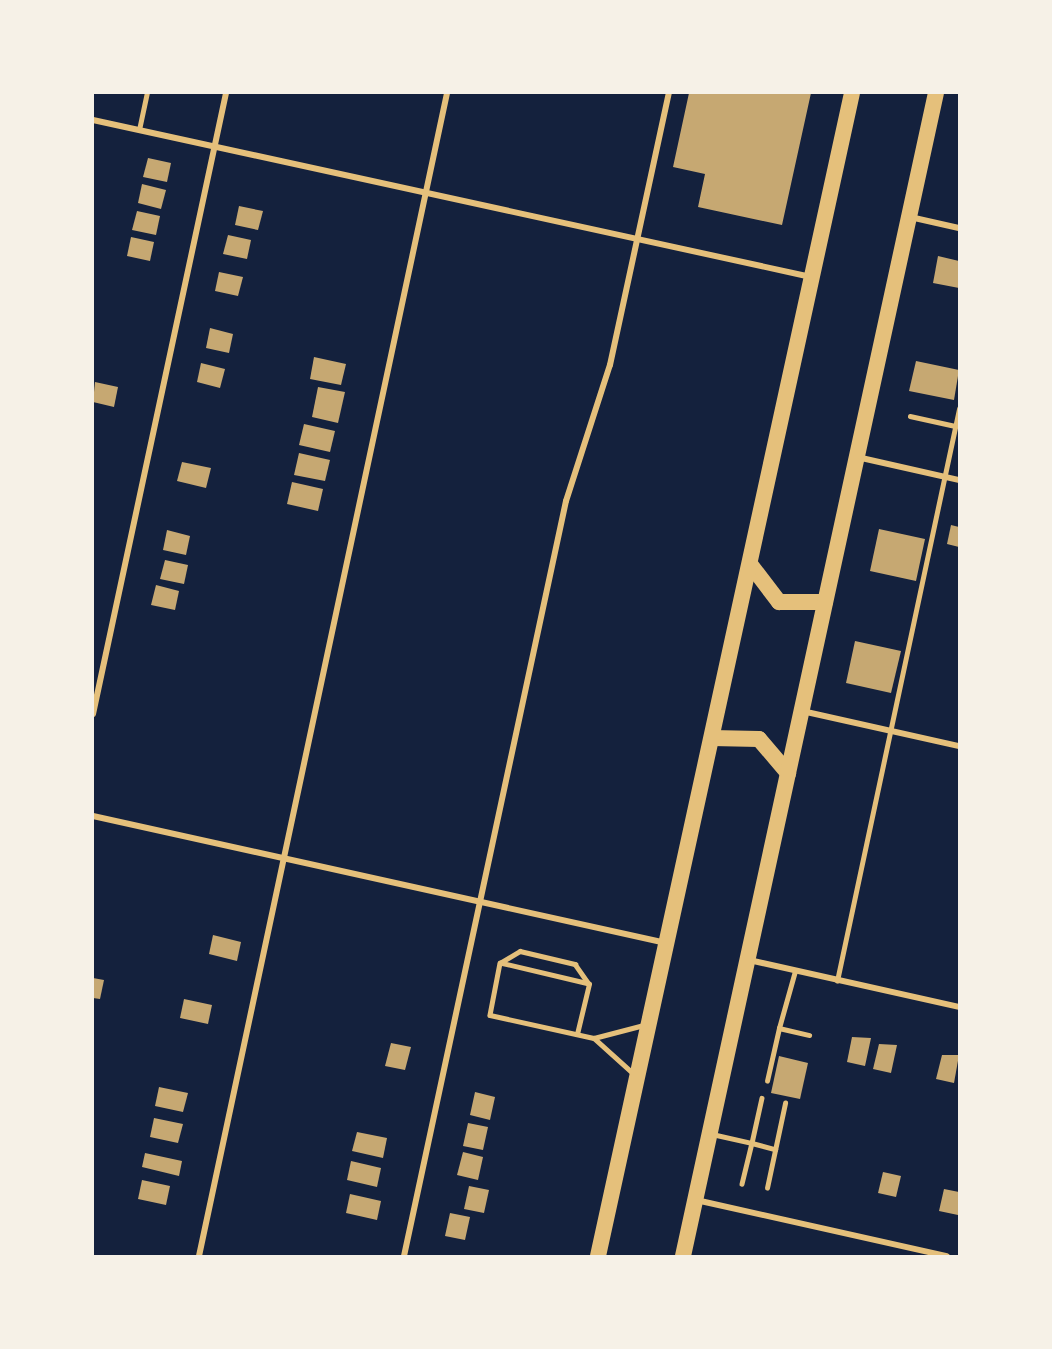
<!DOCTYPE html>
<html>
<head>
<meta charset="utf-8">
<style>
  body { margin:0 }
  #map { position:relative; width:1052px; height:1349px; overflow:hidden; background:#14213d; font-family:Overpass,sans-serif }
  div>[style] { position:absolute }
  .building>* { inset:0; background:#c6a872 }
  .service>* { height:4.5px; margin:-2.25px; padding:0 2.25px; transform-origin:2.25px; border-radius:2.25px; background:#e5c07b }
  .minor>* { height:6px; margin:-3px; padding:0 3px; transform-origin:3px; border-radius:3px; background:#e5c07b }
  .trunk>* { height:16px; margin:-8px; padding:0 8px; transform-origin:8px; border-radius:8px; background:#e5c07b }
  span { translate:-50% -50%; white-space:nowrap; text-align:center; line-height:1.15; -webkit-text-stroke:4.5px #f6f1e7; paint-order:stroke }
  .frame { position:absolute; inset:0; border:94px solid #f6f1e7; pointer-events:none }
</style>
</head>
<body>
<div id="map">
  <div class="building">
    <i style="clip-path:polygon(689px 93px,811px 93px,782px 225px,698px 207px,705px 174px,673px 167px)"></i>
    <i style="clip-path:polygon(148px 158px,171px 163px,167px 182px,143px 177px)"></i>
    <i style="clip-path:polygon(142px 184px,166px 190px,161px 209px,138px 203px)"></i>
    <i style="clip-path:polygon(239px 206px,263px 211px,258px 230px,235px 225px)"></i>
    <i style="clip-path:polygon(137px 211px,160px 216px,156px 235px,132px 230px)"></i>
    <i style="clip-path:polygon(228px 235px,251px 240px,247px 259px,223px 254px)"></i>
    <i style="clip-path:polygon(131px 237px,154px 242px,150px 261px,127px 256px)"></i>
    <i style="clip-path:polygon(938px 256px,959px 261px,959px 288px,933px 283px)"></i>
    <i style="clip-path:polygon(219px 272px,243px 277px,238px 296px,215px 291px)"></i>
    <i style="clip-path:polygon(210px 328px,233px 334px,229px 353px,206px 348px)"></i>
    <i style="clip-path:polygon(314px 357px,346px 364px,341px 385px,310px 379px)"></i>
    <i style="clip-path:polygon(916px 361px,959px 370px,954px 400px,909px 391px)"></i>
    <i style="clip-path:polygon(201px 363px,225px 369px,220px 388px,197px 382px)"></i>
    <i style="clip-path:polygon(95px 382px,118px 387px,114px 407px,93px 402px)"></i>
    <i style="clip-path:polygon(318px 387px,345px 392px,338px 423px,312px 417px)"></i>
    <i style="clip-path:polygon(304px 424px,335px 431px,330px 452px,299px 445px)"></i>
    <i style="clip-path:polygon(299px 453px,330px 460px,325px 481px,294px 475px)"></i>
    <i style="clip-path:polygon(182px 462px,211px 468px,206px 488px,177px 481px)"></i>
    <i style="clip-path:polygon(292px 482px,323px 489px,318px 511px,287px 504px)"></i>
    <i style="clip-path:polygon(951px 525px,959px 527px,959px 547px,947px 544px)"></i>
    <i style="clip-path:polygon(879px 529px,925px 539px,916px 581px,870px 571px)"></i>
    <i style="clip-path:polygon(167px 530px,190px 536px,186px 555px,163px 550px)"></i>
    <i style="clip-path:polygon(165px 560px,188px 565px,184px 584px,160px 579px)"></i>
    <i style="clip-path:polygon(156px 585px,179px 591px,175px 610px,151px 605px)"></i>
    <i style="clip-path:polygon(855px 641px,901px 651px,891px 693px,846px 683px)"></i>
    <i style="clip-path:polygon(213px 935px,241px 942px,237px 961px,209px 954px)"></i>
    <i style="clip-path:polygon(93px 978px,104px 980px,100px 999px,93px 998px)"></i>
    <i style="clip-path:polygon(184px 999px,212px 1005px,208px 1024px,180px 1018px)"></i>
    <i style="clip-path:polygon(852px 1037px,871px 1038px,865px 1066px,847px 1062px)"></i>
    <i style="clip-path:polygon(391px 1043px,411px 1047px,405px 1070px,385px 1066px)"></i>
    <i style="clip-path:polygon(879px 1044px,897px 1045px,891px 1073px,873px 1069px)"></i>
    <i style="clip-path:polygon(942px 1055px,959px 1055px,954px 1083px,936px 1079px)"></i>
    <i style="clip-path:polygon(779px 1056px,808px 1063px,800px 1099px,771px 1093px)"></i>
    <i style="clip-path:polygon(159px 1087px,188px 1093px,183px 1112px,155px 1106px)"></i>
    <i style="clip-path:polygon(475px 1092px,495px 1097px,490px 1120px,470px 1115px)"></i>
    <i style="clip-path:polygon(154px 1118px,183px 1124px,178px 1143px,150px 1137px)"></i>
    <i style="clip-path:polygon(468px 1123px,488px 1127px,483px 1150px,463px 1146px)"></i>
    <i style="clip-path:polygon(357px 1132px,387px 1138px,383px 1158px,352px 1151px)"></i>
    <i style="clip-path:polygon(463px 1152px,483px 1157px,478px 1180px,457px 1175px)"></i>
    <i style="clip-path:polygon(145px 1153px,182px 1161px,179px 1176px,142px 1167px)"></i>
    <i style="clip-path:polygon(351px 1161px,381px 1168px,377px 1187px,347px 1180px)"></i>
    <i style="clip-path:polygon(883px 1172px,901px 1176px,896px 1197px,878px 1193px)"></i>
    <i style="clip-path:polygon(142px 1180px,170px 1186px,166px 1205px,138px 1199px)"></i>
    <i style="clip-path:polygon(469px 1186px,489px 1190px,484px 1213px,464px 1209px)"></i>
    <i style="clip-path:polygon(944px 1189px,959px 1192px,958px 1215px,939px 1211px)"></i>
    <i style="clip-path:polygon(350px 1194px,381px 1201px,377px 1220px,346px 1213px)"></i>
    <i style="clip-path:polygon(450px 1213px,470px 1217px,465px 1240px,445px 1236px)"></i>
  </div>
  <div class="service">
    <i style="left:139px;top:130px;width:38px;rotate:-78deg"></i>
    <i style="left:910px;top:416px;width:46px;rotate:12.5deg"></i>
    <i style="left:500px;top:963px;width:23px;rotate:-31deg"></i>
    <i style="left:520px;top:951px;width:57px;rotate:13.3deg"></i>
    <i style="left:575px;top:964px;width:24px;rotate:55deg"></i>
    <i style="left:837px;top:981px;width:585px;rotate:-77.96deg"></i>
    <i style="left:779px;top:1028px;width:59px;rotate:-74.3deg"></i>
    <i style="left:577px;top:1034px;width:51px;rotate:-76.5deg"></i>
    <i style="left:589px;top:984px;width:91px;rotate:-166.7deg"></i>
    <i style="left:500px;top:963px;width:53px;rotate:100.9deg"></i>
    <i style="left:490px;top:1015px;width:107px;rotate:12.5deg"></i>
    <i style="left:594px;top:1038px;width:52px;rotate:-14.6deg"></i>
    <i style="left:594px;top:1038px;width:54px;rotate:42deg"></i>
    <i style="left:767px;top:1081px;width:54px;rotate:-77.2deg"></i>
    <i style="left:779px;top:1028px;width:31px;rotate:13deg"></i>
    <i style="left:762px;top:1098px;width:46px;rotate:102.5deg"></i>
    <i style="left:752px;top:1143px;width:24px;rotate:15deg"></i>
    <i style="left:712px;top:1134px;width:41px;rotate:12.7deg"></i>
    <i style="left:752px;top:1143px;width:42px;rotate:103.7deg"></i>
    <i style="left:767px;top:1188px;width:87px;rotate:-78deg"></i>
  </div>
  <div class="minor">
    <i style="left:93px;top:120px;width:735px;rotate:12.33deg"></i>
    <i style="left:910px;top:217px;width:50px;rotate:12.7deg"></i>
    <i style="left:857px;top:457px;width:105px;rotate:12.7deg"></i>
    <i style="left:802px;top:711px;width:161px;rotate:12.6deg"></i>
    <i style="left:93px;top:714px;width:635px;rotate:-77.91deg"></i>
    <i style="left:93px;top:816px;width:587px;rotate:12.5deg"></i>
    <i style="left:749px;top:960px;width:215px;rotate:12.6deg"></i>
    <i style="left:696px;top:1200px;width:257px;rotate:12.6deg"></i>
    <i style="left:199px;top:1256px;width:1189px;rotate:-77.96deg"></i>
    <i style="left:404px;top:1256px;width:772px;rotate:-77.89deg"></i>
    <i style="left:566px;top:501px;width:143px;rotate:-72.1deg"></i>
    <i style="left:610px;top:365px;width:278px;rotate:-77.8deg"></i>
  </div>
  <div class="trunk">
    <i style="left:750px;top:564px;width:48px;rotate:52.7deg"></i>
    <i style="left:779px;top:602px;width:46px"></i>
    <i style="left:712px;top:738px;width:47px;rotate:1.2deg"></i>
    <i style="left:759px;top:739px;width:45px;rotate:49.5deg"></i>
    <i style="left:598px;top:1256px;width:1190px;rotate:-77.68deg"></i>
    <i style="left:683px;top:1256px;width:1190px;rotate:-77.73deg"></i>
  </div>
  <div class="frame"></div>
</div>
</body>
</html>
